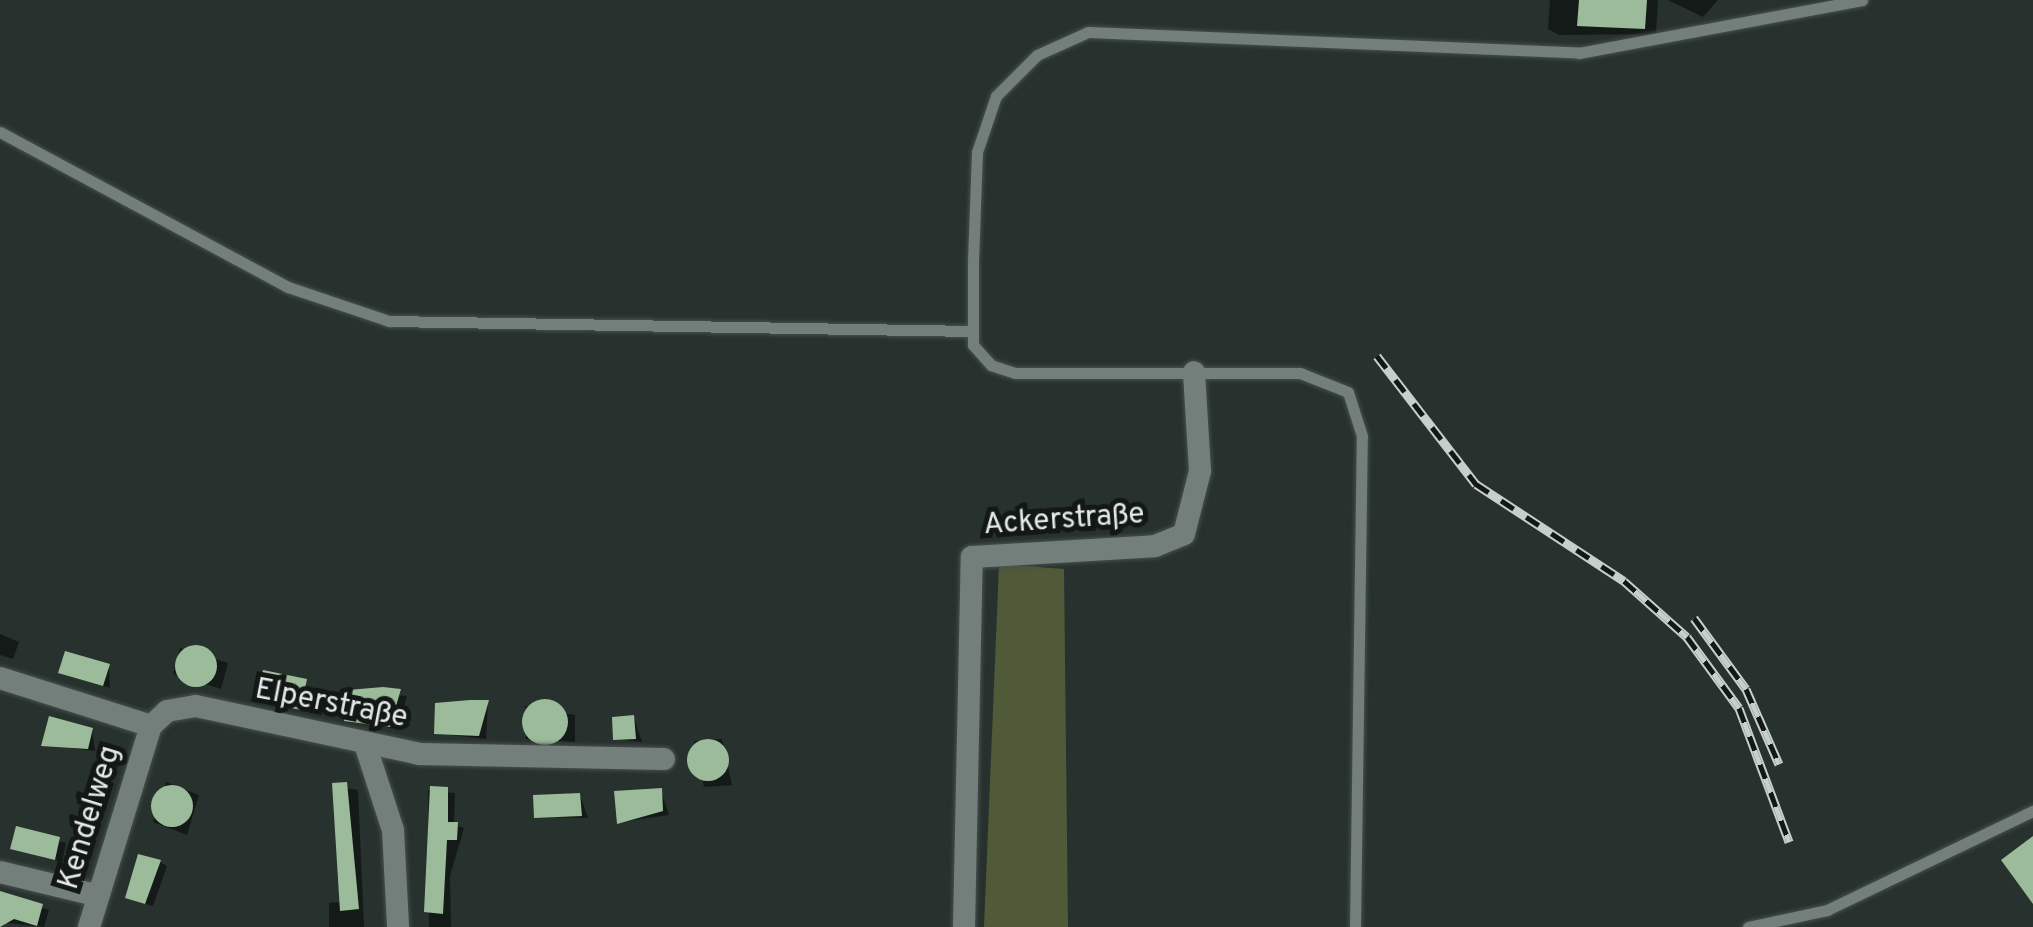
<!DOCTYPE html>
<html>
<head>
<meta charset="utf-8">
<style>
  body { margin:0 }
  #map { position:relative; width:2033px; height:927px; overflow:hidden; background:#27312d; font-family:Overpass,sans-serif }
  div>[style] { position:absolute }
  .green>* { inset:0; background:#505938 }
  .shadow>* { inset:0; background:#0007 }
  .building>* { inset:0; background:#9cbb9a }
  .round { border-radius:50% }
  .roads { filter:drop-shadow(0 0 2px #474f4c) drop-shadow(0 0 2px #474f4c) }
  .lane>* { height:11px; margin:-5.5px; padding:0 5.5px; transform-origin:5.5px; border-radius:5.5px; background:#737f7a }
  .street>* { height:22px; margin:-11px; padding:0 11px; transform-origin:11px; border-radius:11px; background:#737f7a }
  .rail>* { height:9px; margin-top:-4.5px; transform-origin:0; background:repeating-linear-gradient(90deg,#131816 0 15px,#c7cfcb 0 30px); box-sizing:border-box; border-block:2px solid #c7cfcb }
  span { translate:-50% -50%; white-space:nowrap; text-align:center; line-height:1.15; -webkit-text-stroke:10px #131816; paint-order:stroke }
  .street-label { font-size:30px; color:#e3eae7 }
</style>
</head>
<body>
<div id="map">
  <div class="green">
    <i style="clip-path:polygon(999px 564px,1064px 569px,1068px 927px,984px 927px)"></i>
  </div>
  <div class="shadow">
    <i style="clip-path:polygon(1550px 0,1658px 0,1656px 34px,1559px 35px,1548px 29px)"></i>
    <i style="clip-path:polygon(1668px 0,1718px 0,1703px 17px)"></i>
    <i style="clip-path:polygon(0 634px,19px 642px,13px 659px,0 655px)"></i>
    <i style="clip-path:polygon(180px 648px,228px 663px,221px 689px,173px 674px)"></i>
    <i style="clip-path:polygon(109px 667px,110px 688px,68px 676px)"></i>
    <i style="clip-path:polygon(306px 682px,308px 712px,259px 700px)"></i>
    <i style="clip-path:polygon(350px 693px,407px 696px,397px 729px,347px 720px)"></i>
    <i style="clip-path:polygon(488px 703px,486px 739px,436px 733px)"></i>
    <i style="clip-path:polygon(525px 706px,575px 715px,575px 742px,526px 739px)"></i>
    <i style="clip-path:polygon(634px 718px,642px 742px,616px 739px)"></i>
    <i style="clip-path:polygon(92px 730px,95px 751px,44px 745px)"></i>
    <i style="clip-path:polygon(722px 739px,732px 785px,704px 787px,694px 741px)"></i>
    <i style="clip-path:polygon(166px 782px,199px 795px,187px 835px,153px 822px)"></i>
    <i style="clip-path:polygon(334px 786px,358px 790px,364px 927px,329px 927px,329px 903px,342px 902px)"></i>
    <i style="clip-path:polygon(428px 790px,455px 793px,454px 825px,464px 828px,450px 876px,451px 927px,429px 927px)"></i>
    <i style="clip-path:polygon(661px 791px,669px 815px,620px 822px)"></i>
    <i style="clip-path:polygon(580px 795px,588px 818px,537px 817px)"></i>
    <i style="clip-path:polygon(17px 829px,66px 843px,62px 862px,13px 848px)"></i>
    <i style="clip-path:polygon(160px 862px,167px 866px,153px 906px,135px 901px)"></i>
    <i style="clip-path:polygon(0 894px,49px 910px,44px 927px,0 922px)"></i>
  </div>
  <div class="building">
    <i style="clip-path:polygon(1579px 0,1647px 0,1645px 29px,1577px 26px)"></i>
    <i class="round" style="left:175px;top:645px;width:42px;height:42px"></i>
    <i style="clip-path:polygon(65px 651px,110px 664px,103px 686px,58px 673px)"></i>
    <i style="clip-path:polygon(263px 670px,307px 679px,301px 710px,256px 701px)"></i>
    <i style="clip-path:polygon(383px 687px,401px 689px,390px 727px,344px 721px,348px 690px)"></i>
    <i class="round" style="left:522px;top:699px;width:46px;height:46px"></i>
    <i style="clip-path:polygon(470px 700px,489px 700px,479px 736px,434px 734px,435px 703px)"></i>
    <i style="clip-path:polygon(634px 715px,636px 739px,613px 740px,612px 717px)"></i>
    <i style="clip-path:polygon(49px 716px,93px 728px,88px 749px,41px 746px)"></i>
    <i class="round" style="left:687px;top:739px;width:42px;height:42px"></i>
    <i style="clip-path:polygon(347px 782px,359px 909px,340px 911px,332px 783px)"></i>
    <i class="round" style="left:151px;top:785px;width:42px;height:42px"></i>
    <i style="clip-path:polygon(430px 786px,448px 787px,448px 822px,458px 822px,457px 840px,447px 840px,443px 914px,424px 912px)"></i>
    <i style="clip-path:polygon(662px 788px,663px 811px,617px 824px,614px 791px)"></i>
    <i style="clip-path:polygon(580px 793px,582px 816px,534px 818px,533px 795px)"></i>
    <i style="clip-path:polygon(16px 826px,60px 837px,55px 860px,10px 849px)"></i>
    <i style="clip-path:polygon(2033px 836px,2033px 904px,2001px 860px)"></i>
    <i style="clip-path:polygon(138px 854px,161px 860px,145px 904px,125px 898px)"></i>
    <i style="clip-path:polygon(0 891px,43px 904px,37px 926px,14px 919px,0 927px)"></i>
  </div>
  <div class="roads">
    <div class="lane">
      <i style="left:0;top:132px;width:327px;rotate:28.3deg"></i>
      <i style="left:288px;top:287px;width:107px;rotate:18.6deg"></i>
      <i style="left:389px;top:321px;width:584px;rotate:0.98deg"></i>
      <i style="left:1355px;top:927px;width:491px;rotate:-89.2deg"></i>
      <i style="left:1362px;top:436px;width:46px;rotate:-107.7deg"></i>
      <i style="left:1348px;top:392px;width:52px;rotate:-158.4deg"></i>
      <i style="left:1300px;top:373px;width:285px;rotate:180deg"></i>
      <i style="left:1015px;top:373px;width:25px;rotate:-162deg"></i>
      <i style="left:991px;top:365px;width:27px;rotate:-132deg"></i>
      <i style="left:973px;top:345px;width:84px;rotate:-90deg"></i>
      <i style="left:973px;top:261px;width:109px;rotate:-87.9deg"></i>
      <i style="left:977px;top:152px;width:59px;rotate:-71.3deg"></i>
      <i style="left:996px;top:96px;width:58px;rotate:-45deg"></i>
      <i style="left:1037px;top:55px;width:56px;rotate:-24.3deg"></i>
      <i style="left:1088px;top:32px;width:491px;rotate:2.4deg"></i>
      <i style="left:1579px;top:53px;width:288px;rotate:-10.6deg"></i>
      <i style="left:1748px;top:927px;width:81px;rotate:-12.1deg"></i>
      <i style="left:1827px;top:910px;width:229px;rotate:-25.7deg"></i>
    </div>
    <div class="street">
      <i style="left:0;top:678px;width:158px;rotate:17.6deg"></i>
      <i style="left:151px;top:726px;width:22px;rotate:-43deg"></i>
      <i style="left:167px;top:711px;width:29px;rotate:-10deg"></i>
      <i style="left:196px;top:706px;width:228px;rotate:12.1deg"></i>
      <i style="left:419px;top:754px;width:245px;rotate:1.2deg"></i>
      <i style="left:366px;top:747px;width:87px;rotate:72deg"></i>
      <i style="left:393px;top:830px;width:97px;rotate:87deg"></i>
      <i style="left:0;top:872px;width:99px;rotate:13.5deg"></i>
      <i style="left:89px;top:927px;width:210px;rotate:-72.9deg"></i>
      <i style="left:964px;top:927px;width:370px;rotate:-88.8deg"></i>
      <i style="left:972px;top:557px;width:183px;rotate:-3.4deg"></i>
      <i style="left:1155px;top:546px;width:31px;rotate:-22deg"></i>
      <i style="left:1184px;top:534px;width:65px;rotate:-75.7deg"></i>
      <i style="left:1200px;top:471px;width:99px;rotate:-93.5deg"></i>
    </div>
  </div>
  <div class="rail">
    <i style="left:1377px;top:356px;width:162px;rotate:52.3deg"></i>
    <i style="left:1476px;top:484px;width:177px;rotate:33.2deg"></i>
    <i style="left:1624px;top:581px;width:84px;rotate:41.6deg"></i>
    <i style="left:1687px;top:637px;width:88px;rotate:53.8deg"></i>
    <i style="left:1739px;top:708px;width:143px;rotate:69.5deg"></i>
    <i style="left:1694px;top:618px;width:88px;rotate:53.8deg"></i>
    <i style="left:1746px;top:689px;width:82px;rotate:66.3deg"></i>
  </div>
  <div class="street-label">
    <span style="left:1064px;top:521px;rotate:-4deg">Ackerstraße</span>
    <span style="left:331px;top:705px;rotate:11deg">Elperstraße</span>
    <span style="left:91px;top:818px;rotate:-73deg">Kendelweg</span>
  </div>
</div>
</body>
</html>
